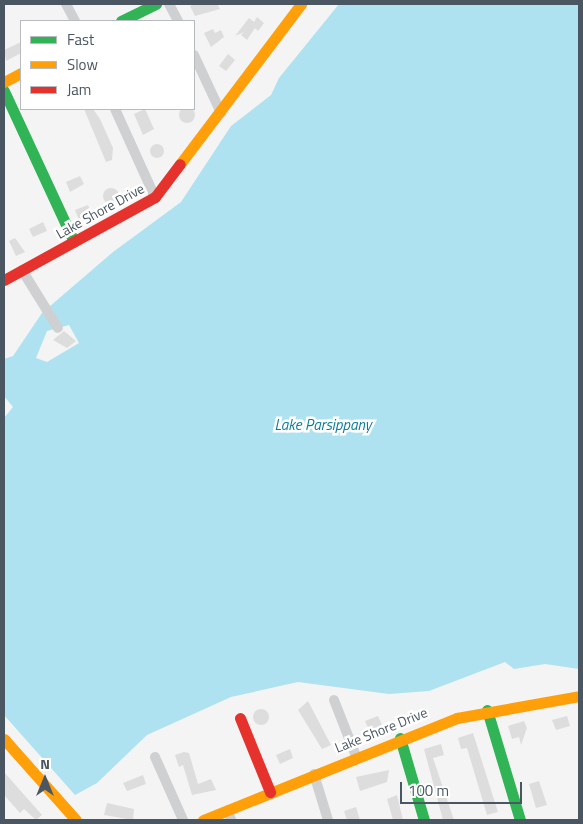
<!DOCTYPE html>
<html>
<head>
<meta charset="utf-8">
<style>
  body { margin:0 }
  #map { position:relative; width:583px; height:824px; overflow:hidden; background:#f4f4f4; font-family:"Titillium Web",sans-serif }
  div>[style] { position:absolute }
  .water>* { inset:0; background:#aee2f0 }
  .building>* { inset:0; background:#ddddde }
  .round { border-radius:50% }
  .street>* { height:10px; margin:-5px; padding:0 5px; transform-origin:5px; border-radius:5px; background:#ced0d2 }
  .fast>* { height:11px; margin:-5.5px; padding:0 5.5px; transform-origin:5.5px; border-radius:5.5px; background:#30b455 }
  .slow>* { height:11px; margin:-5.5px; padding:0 5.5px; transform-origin:5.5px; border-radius:5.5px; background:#ff9f0a }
  .jam>* { height:11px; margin:-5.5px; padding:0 5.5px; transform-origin:5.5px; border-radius:5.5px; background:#e5322d }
  span { translate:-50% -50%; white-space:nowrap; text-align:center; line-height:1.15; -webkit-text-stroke:5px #fff; paint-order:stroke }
  .street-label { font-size:14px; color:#4a5661 }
  .water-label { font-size:15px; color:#0c7c9b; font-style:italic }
  .frame { position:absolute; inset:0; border:5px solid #4a5661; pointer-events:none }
  .legend { position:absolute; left:20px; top:20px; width:175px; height:90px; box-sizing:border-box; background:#fff; border:1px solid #b7bbc0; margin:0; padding:6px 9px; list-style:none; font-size:15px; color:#4a5661 }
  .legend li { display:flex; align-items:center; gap:10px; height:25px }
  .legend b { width:25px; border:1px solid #b7bbc0 }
  .north { position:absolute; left:20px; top:754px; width:50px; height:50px; -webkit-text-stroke:4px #fff; paint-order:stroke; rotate:0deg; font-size:14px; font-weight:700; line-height:20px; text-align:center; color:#4a5661 }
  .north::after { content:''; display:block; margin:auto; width:18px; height:22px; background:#4a5661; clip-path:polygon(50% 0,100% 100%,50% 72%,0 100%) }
  .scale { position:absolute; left:400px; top:782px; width:122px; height:22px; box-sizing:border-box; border:2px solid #4a5661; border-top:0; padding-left:6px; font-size:15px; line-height:18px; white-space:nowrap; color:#4a5661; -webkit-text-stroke:4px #fff; paint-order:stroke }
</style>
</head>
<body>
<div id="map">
  <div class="water">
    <i style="clip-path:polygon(evenodd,339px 4px,579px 4px,579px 669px,545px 664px,514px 669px,505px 662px,429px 691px,389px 694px,298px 682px,231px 697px,147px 735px,97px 783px,75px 795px,4px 715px,4px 418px,13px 407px,4px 396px,4px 359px,13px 356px,42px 313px,113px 252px,181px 202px,231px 126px,271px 95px,279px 78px,339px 4px,69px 325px,79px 343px,47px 362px,36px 358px,47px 331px,69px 325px)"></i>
  </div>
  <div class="building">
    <i style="clip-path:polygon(194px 4px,217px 4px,220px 9px,195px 16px,190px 6px)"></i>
    <i style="clip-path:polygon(257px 17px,264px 23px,258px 31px,255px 28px,247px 40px,241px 35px,244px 32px,235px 36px,249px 18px,254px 22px)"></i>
    <i style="clip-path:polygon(213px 29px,215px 33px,221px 30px,224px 37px,211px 47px,204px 33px)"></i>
    <i style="clip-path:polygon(21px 42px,21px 53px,6px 61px,4px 50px)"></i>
    <i style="clip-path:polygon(228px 54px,235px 60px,226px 71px,219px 66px)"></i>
    <i class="round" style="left:179px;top:107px;width:16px;height:16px"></i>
    <i style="clip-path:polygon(84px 109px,93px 109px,100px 119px,113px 148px,112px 160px,106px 162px)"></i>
    <i style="clip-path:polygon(145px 109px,154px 129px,143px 135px,134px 114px)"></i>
    <i class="round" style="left:150px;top:144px;width:14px;height:14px"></i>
    <i style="clip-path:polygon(80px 176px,84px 184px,70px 192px,66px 182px)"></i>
    <i class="round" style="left:103px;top:188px;width:16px;height:16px"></i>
    <i style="clip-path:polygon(88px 205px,92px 214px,79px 220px,75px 210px)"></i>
    <i style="clip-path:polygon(43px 222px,47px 231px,33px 237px,29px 229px)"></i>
    <i style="clip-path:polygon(15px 238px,25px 252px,16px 256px,9px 241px)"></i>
    <i style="clip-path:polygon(64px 331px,76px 341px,67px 348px,53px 340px)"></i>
    <i style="clip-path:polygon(308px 701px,331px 745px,322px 749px,298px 710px)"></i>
    <i class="round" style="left:253px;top:709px;width:16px;height:16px"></i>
    <i style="clip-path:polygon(378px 716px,382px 725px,369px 730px,365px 721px)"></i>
    <i style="clip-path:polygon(567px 716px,570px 726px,556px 730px,552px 720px)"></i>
    <i style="clip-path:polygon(524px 721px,527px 728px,521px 745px,519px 737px,512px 739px,508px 726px)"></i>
    <i style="clip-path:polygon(473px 733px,498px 812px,487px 815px,467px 748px,461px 749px,458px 738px)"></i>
    <i style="clip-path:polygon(441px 744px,444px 755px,433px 758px,454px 820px,443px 820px,424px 749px)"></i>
    <i style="clip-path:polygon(290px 749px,293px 758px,280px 764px,276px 755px)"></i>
    <i style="clip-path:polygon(184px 752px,189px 753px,198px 784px,211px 779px,216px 790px,192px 795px,183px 765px,179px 767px,175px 755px)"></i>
    <i style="clip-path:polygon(389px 770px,387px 782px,360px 791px,356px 777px)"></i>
    <i style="clip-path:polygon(4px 772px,42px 815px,36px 820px,24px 809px,20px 813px,4px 795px)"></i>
    <i style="clip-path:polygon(143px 775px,146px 784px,127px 791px,123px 783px)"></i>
    <i style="clip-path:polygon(539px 781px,547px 805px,536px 808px,529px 784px)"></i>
    <i style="clip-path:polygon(397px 795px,403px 820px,393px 820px,387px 799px)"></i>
    <i style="clip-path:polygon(107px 803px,134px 809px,133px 820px,104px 815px)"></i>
    <i style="clip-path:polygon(356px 807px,360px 820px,347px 820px,344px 811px)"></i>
  </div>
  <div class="street">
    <i style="left:66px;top:4px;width:19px;rotate:62deg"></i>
    <i style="left:169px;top:4px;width:19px;rotate:62deg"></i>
    <i style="left:194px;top:55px;width:64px;rotate:65deg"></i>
    <i style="left:115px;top:109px;width:97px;rotate:65.6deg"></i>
    <i style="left:22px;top:270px;width:68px;rotate:58.2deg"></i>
    <i style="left:334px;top:700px;width:60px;rotate:68.6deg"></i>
    <i style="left:155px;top:757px;width:69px;rotate:66deg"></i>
    <i style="left:314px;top:774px;width:48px;rotate:73.1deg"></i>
    <i style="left:228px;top:810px;width:10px;rotate:73deg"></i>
  </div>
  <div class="fast">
    <i style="left:121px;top:21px;width:39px;rotate:-26deg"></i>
    <i style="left:4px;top:91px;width:166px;rotate:65.1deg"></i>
    <i style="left:487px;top:710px;width:115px;rotate:73.3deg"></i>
    <i style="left:400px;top:738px;width:85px;rotate:73.7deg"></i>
  </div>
  <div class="slow">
    <i style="left:4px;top:82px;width:19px;rotate:-28deg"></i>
    <i style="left:180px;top:164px;width:201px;rotate:-52.9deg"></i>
    <i style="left:4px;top:739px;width:108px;rotate:48.4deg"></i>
    <i style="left:203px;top:820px;width:274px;rotate:-21.9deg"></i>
    <i style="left:457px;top:718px;width:124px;rotate:-10.2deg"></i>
  </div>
  <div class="jam">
    <i style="left:4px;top:280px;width:172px;rotate:-28.8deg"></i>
    <i style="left:155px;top:197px;width:41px;rotate:-52.9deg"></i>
    <i style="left:240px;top:718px;width:80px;rotate:67.9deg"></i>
  </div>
  <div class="street-label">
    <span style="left:100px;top:211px;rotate:-29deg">Lake Shore Drive</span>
    <span style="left:381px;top:730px;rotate:-22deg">Lake Shore Drive</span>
  </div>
  <div class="water-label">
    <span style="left:323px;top:425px">Lake Parsippany</span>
  </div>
  <div class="frame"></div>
  <ul class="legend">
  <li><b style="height:6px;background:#30b455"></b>Fast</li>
  <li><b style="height:6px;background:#ff9f0a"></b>Slow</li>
  <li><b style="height:6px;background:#e5322d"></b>Jam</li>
  </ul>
  <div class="north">N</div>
  <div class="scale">100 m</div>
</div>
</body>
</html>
